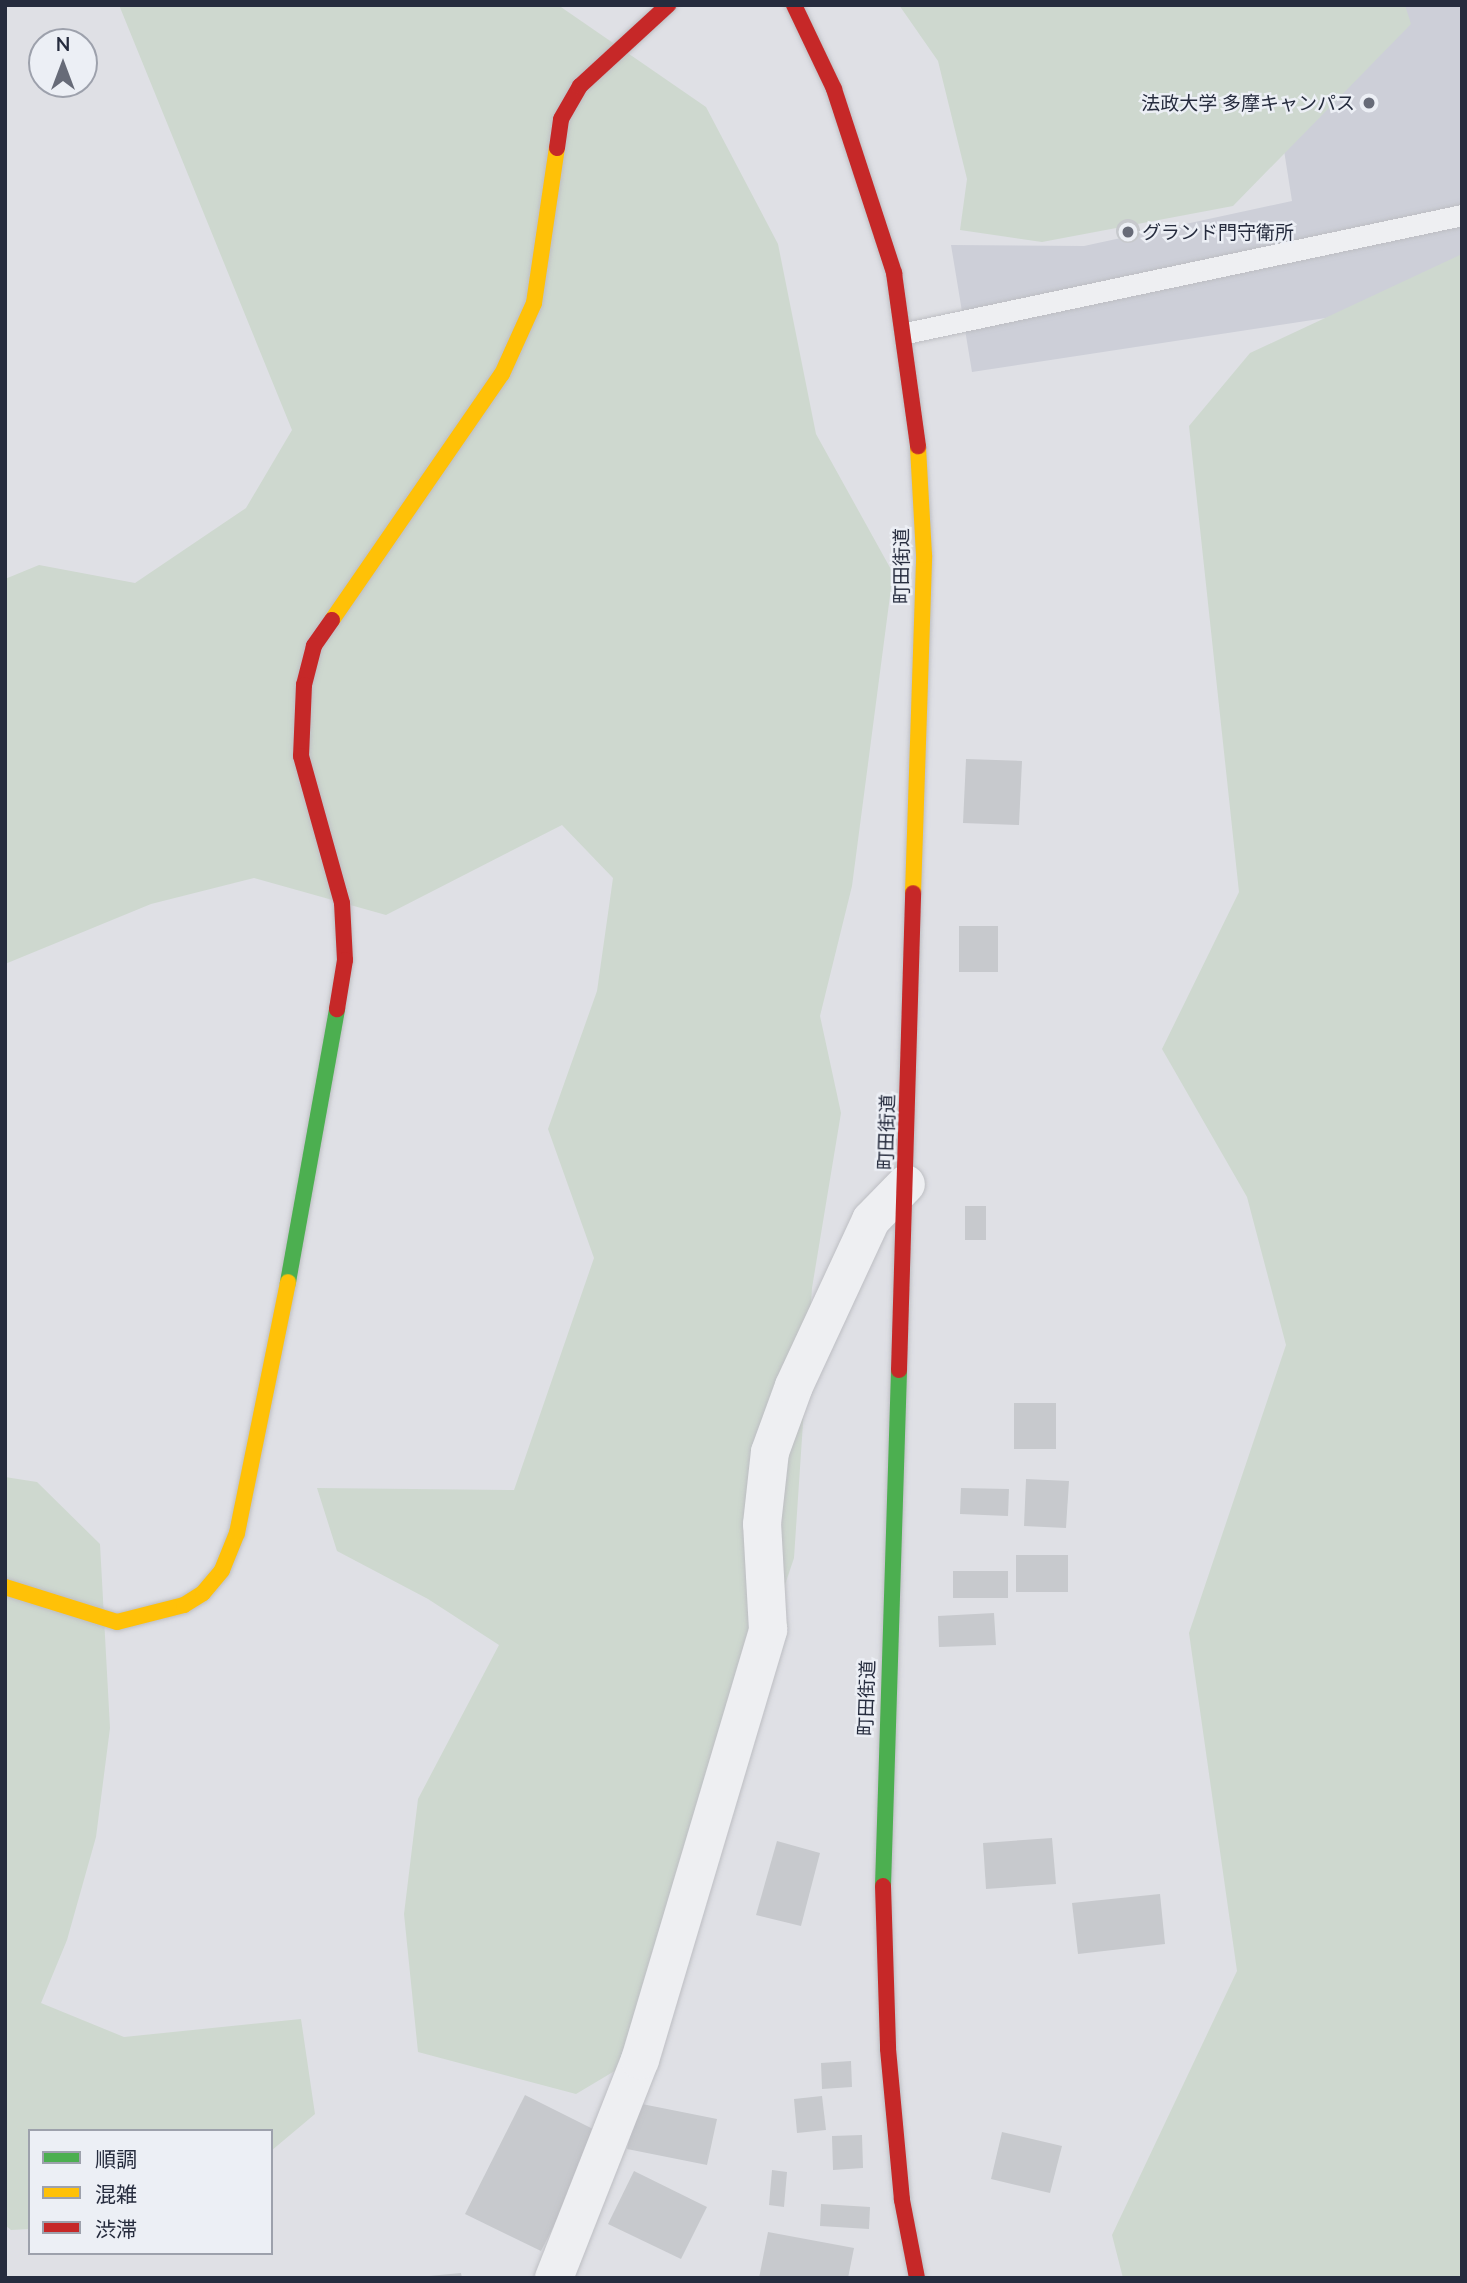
<!DOCTYPE html>
<html>
<head>
<meta charset="utf-8">
<style>
  body { margin:0 }
  #map { position:relative; width:1467px; height:2283px; overflow:hidden; background:#dfe0e5; font-family:Lato,"Noto Sans JP",sans-serif }
  div>[style] { position:absolute }
  .built>* { inset:0; background:#cdcfd8 }
  .green>* { inset:0; background:#ced8cf }
  .building>* { inset:0; background:#c7c9cd }
  .round { border-radius:50% }
  .roads { filter:drop-shadow(0 0 2px #bdbec3) drop-shadow(0 0 2px #bdbec3) }
  .lane>* { height:21px; margin:-10.5px; padding:0 10.5px; transform-origin:10.5px; border-radius:10.5px; background:#eeeff2 }
  .street>* { height:38px; margin:-19px; padding:0 19px; transform-origin:19px; border-radius:19px; background:#eeeff2 }
  .fast>* { height:16px; margin:-8px; padding:0 8px; transform-origin:8px; border-radius:8px; background:#4caf50 }
  .slow>* { height:16px; margin:-8px; padding:0 8px; transform-origin:8px; border-radius:8px; background:#ffc107 }
  .jam>* { height:16px; margin:-8px; padding:0 8px; transform-origin:8px; border-radius:8px; background:#c62828 }
  .dots>* { width:19px; height:19px; translate:-50% -50%; box-sizing:border-box; border:4px solid #eceff5; border-radius:50% }
  span { translate:-50% -50%; white-space:nowrap; text-align:center; line-height:1.15; -webkit-text-stroke:5px #eceff5; paint-order:stroke }
  .poi-label { font-size:19px; color:#262c3e }
  .right { translate:-100% -50%; text-align:right }
  .left { translate:0 -50%; text-align:left }
  .street-label { font-size:19px; color:#262c3e }
  .frame { position:absolute; inset:0; border:7px solid #262c3e; pointer-events:none }
  .legend { position:absolute; left:28px; top:2129px; width:245px; height:126px; box-sizing:border-box; background:#eceff5; border:2px solid #9da1ac; margin:0; padding:9px 12px; list-style:none; font-size:21px; color:#262c3e }
  .legend li { display:flex; align-items:center; gap:14px; height:35px }
  .legend b { width:35px; border:2px solid #9da1ac }
  .north { position:absolute; left:28px; top:28px; width:70px; height:70px; box-sizing:border-box; background:#eceff5; border:2px solid #9da1ac; border-radius:50%; rotate:0deg; font-size:19px; font-weight:700; line-height:28px; text-align:center; color:#262c3e }
  .north::after { content:''; display:block; margin:auto; width:24px; height:32px; background:#676b78; clip-path:polygon(50% 0,100% 100%,50% 72%,0 100%) }
</style>
</head>
<body>
<div id="map">
  <div class="built">
    <i style="clip-path:polygon(1261px 5px,1462px 5px,1462px 290px,1332px 317px,972px 372px,951px 245px,1084px 246px,1292px 201px)"></i>
  </div>
  <div class="green">
    <i style="clip-path:polygon(119px 5px,558px 5px,706px 107px,778px 244px,816px 434px,893px 573px,852px 886px,820px 1016px,841px 1113px,812px 1288px,794px 1558px,623px 2066px,576px 2094px,418px 2052px,404px 1914px,418px 1799px,499px 1645px,428px 1599px,337px 1551px,317px 1488px,514px 1490px,594px 1258px,548px 1129px,597px 991px,613px 878px,562px 825px,386px 915px,254px 878px,151px 904px,5px 964px,5px 579px,39px 565px,135px 583px,246px 508px,292px 430px)"></i>
    <i style="clip-path:polygon(899px 5px,1405px 5px,1411px 24px,1233px 206px,1042px 242px,960px 230px,967px 179px,938px 61px)"></i>
    <i style="clip-path:polygon(1462px 254px,1462px 2278px,1123px 2278px,1112px 2235px,1237px 1971px,1189px 1633px,1286px 1345px,1247px 1197px,1162px 1049px,1239px 892px,1189px 426px,1250px 353px)"></i>
    <i style="clip-path:polygon(5px 1477px,37px 1482px,100px 1544px,110px 1728px,96px 1837px,67px 1940px,41px 2003px,124px 2037px,301px 2019px,315px 2114px,271px 2151px,271px 2131px,30px 2131px,30px 2229px,11px 2230px,5px 2225px)"></i>
  </div>
  <div class="building">
    <i class="round" style="left:1116px;top:219px;width:24px;height:24px"></i>
    <i style="clip-path:polygon(966px 759px,1022px 761px,1019px 825px,963px 823px)"></i>
    <i style="clip-path:polygon(959px 926px,998px 926px,998px 972px,959px 972px)"></i>
    <i style="clip-path:polygon(965px 1206px,986px 1206px,986px 1240px,965px 1240px)"></i>
    <i style="clip-path:polygon(1014px 1403px,1056px 1403px,1056px 1449px,1014px 1449px)"></i>
    <i style="clip-path:polygon(1026px 1479px,1069px 1481px,1066px 1528px,1024px 1526px)"></i>
    <i style="clip-path:polygon(961px 1488px,1009px 1489px,1008px 1516px,960px 1514px)"></i>
    <i style="clip-path:polygon(1016px 1555px,1068px 1555px,1068px 1592px,1016px 1592px)"></i>
    <i style="clip-path:polygon(953px 1571px,1008px 1571px,1008px 1598px,953px 1598px)"></i>
    <i style="clip-path:polygon(994px 1613px,996px 1645px,939px 1647px,938px 1616px)"></i>
    <i style="clip-path:polygon(1052px 1838px,1056px 1884px,986px 1889px,983px 1843px)"></i>
    <i style="clip-path:polygon(777px 1841px,820px 1853px,801px 1926px,756px 1915px)"></i>
    <i style="clip-path:polygon(1160px 1894px,1165px 1944px,1078px 1954px,1072px 1903px)"></i>
    <i style="clip-path:polygon(851px 2061px,852px 2087px,822px 2089px,821px 2063px)"></i>
    <i style="clip-path:polygon(525px 2095px,601px 2133px,541px 2251px,465px 2214px)"></i>
    <i style="clip-path:polygon(822px 2096px,826px 2130px,797px 2133px,794px 2099px)"></i>
    <i style="clip-path:polygon(637px 2103px,717px 2119px,707px 2165px,627px 2149px)"></i>
    <i style="clip-path:polygon(1002px 2132px,1062px 2146px,1050px 2193px,991px 2179px)"></i>
    <i style="clip-path:polygon(862px 2135px,863px 2168px,833px 2170px,832px 2136px)"></i>
    <i style="clip-path:polygon(772px 2170px,787px 2172px,784px 2207px,769px 2205px)"></i>
    <i style="clip-path:polygon(634px 2171px,707px 2207px,681px 2259px,608px 2224px)"></i>
    <i style="clip-path:polygon(821px 2204px,870px 2207px,869px 2229px,820px 2226px)"></i>
    <i style="clip-path:polygon(768px 2232px,854px 2248px,848px 2278px,759px 2278px)"></i>
    <i style="clip-path:polygon(461px 2273px,462px 2278px,429px 2278px,429px 2276px)"></i>
  </div>
  <div class="roads">
    <div class="lane">
      <i style="left:906px;top:333px;width:568px;rotate:-11.98deg"></i>
    </div>
    <div class="street">
      <i style="left:554px;top:2278px;width:234px;rotate:-68.5deg"></i>
      <i style="left:640px;top:2060px;width:449px;rotate:-73.4deg"></i>
      <i style="left:768px;top:1630px;width:106px;rotate:-93.2deg"></i>
      <i style="left:762px;top:1524px;width:72px;rotate:-83.7deg"></i>
      <i style="left:770px;top:1452px;width:70px;rotate:-70deg"></i>
      <i style="left:794px;top:1386px;width:183px;rotate:-65.1deg"></i>
      <i style="left:871px;top:1220px;width:50px;rotate:-45.8deg"></i>
    </div>
    <div class="fast">
      <i style="left:288px;top:1282px;width:277px;rotate:-79.8deg"></i>
      <i style="left:883px;top:1886px;width:516px;rotate:-88.22deg"></i>
    </div>
    <div class="slow">
      <i style="left:332px;top:620px;width:299px;rotate:-55.4deg"></i>
      <i style="left:502px;top:374px;width:78px;rotate:-65.7deg"></i>
      <i style="left:534px;top:303px;width:157px;rotate:-81.6deg"></i>
      <i style="left:913px;top:893px;width:338px;rotate:-88.1deg"></i>
      <i style="left:924px;top:555px;width:109px;rotate:-93.2deg"></i>
      <i style="left:5px;top:1587px;width:117px;rotate:17.4deg"></i>
      <i style="left:117px;top:1622px;width:69px;rotate:-14.2deg"></i>
      <i style="left:184px;top:1605px;width:22px;rotate:-32deg"></i>
      <i style="left:203px;top:1593px;width:30px;rotate:-50deg"></i>
      <i style="left:222px;top:1570px;width:40px;rotate:-68deg"></i>
      <i style="left:237px;top:1533px;width:256px;rotate:-78.5deg"></i>
    </div>
    <div class="jam">
      <i style="left:794px;top:5px;width:93px;rotate:64.5deg"></i>
      <i style="left:834px;top:89px;width:194px;rotate:71.9deg"></i>
      <i style="left:894px;top:273px;width:175px;rotate:82.1deg"></i>
      <i style="left:557px;top:148px;width:29px;rotate:-82deg"></i>
      <i style="left:561px;top:119px;width:38px;rotate:-60deg"></i>
      <i style="left:580px;top:86px;width:120px;rotate:-42.6deg"></i>
      <i style="left:332px;top:620px;width:32px;rotate:125deg"></i>
      <i style="left:314px;top:646px;width:40px;rotate:104.4deg"></i>
      <i style="left:304px;top:685px;width:71px;rotate:92.4deg"></i>
      <i style="left:301px;top:756px;width:153px;rotate:74.4deg"></i>
      <i style="left:342px;top:903px;width:57px;rotate:87deg"></i>
      <i style="left:345px;top:960px;width:50px;rotate:99.3deg"></i>
      <i style="left:899px;top:1370px;width:477px;rotate:-88.3deg"></i>
      <i style="left:883px;top:1886px;width:163px;rotate:88.2deg"></i>
      <i style="left:888px;top:2049px;width:152px;rotate:84.7deg"></i>
      <i style="left:902px;top:2200px;width:79px;rotate:79.1deg"></i>
    </div>
  </div>
  <div class="dots">
    <i style="left:1369px;top:103px;background:#676b78"></i>
    <i style="left:1128px;top:232px;background:#676b78"></i>
  </div>
  <div class="poi-label">
    <span class="right" style="left:1355px;top:103px">法政大学 多摩キャンパス</span>
    <span class="left" style="left:1142px;top:232px">グランド門守衛所</span>
  </div>
  <div class="street-label">
    <span style="left:901px;top:566px;rotate:-90deg">町田街道</span>
    <span style="left:886px;top:1132px;rotate:-88deg">町田街道</span>
    <span style="left:866px;top:1698px;rotate:-88deg">町田街道</span>
  </div>
  <div class="frame"></div>
  <ul class="legend">
  <li><b style="height:9px;background:#4caf50"></b>順調</li>
  <li><b style="height:9px;background:#ffc107"></b>混雑</li>
  <li><b style="height:9px;background:#c62828"></b>渋滞</li>
  </ul>
  <div class="north">N</div>
</div>
</body>
</html>
